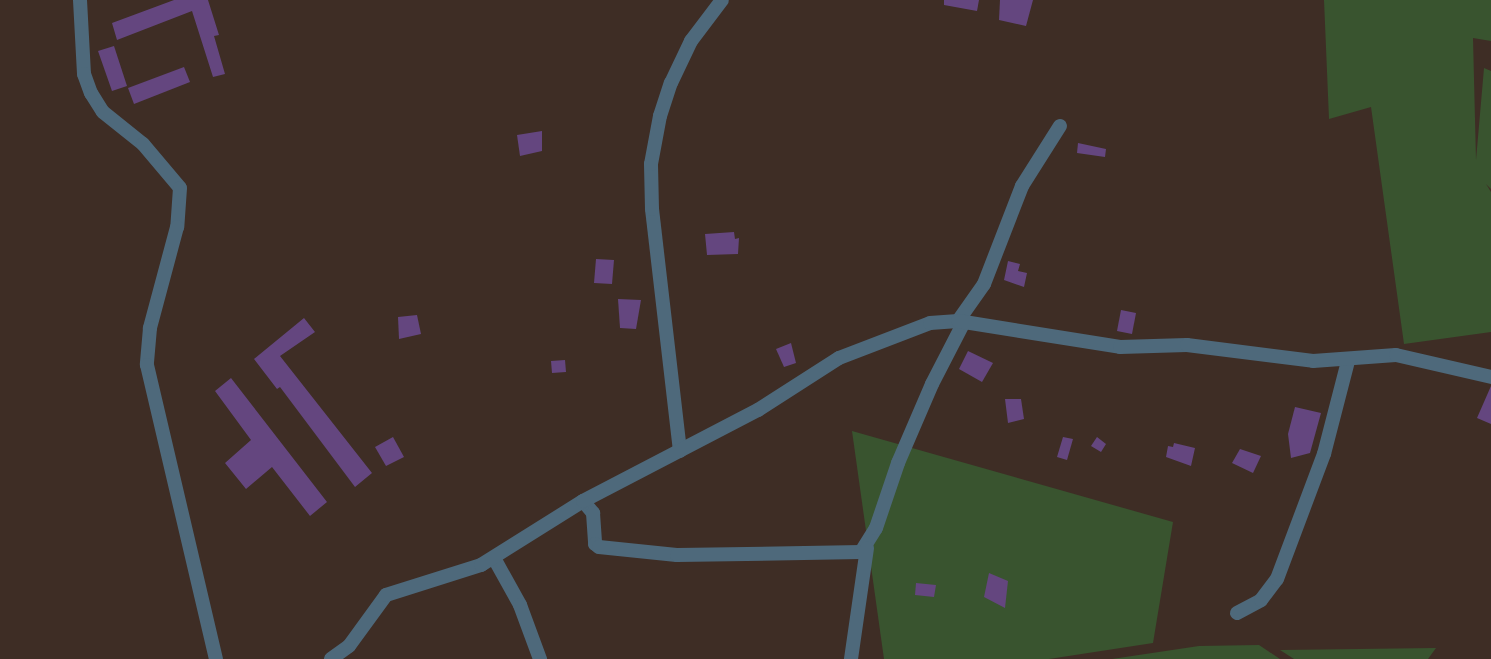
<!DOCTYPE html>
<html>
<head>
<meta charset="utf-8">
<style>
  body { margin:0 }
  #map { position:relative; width:1491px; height:659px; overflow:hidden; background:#3e2d25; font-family:Jost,sans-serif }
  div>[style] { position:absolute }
  .green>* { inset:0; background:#39542f }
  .building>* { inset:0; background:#64467f }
  .minor>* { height:14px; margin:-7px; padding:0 7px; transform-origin:7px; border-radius:7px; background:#4e697b }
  span { translate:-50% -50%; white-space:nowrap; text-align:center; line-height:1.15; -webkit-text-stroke:5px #33231b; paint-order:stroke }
</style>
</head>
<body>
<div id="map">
  <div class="green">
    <i style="clip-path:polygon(1324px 0,1491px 0,1491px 41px,1473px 38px,1476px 160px,1484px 68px,1491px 71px,1491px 189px,1486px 184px,1491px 192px,1491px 332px,1404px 344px,1371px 107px,1329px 119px)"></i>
    <i style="clip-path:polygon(852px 431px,1173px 522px,1153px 643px,1049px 659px,884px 659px)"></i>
    <i style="clip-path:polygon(1259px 645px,1280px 659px,1112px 659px,1199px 646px)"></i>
    <i style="clip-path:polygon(1436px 648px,1428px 659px,1294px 659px,1280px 650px)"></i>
  </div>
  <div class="building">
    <i style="clip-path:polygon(174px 0,208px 0,219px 35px,214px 36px,225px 74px,213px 77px,192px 11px,117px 40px,112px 23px)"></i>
    <i style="clip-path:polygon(944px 0,979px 0,977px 11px,944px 5px)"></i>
    <i style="clip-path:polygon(1000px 0,1033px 0,1026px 26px,999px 20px)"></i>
    <i style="clip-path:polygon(114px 46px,127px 86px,112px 91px,98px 51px)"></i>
    <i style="clip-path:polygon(184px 67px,190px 82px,134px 104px,128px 88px)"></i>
    <i style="clip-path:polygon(542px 131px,542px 151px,520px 156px,517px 135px)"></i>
    <i style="clip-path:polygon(1078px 143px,1106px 149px,1105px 157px,1077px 153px)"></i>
    <i style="clip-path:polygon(734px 232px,735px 239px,739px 238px,738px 254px,707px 255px,705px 234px)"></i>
    <i style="clip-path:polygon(596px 259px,614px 260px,612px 284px,594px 283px)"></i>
    <i style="clip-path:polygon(1008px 261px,1020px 264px,1018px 271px,1027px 273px,1024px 287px,1004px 280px)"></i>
    <i style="clip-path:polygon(618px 299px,641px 300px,636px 329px,620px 328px)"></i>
    <i style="clip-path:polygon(1121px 310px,1136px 313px,1132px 334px,1117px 331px)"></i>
    <i style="clip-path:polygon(417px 315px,421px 334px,399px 339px,398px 317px)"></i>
    <i style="clip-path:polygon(304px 318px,315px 332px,280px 356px,372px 473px,355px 487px,280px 387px,277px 389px,254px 359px)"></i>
    <i style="clip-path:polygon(791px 343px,796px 363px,784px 367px,776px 349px)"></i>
    <i style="clip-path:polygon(968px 351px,993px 363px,982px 382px,959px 369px)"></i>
    <i style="clip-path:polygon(565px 360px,566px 372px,552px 373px,551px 361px)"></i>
    <i style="clip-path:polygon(231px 378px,327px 502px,310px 516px,272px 467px,246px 489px,225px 463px,251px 440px,215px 391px)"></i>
    <i style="clip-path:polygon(1491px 386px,1491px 424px,1477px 418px)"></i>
    <i style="clip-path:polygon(1005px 399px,1021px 399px,1024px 419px,1008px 423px)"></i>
    <i style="clip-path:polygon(1295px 407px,1321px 413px,1310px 453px,1291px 458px,1288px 434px)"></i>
    <i style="clip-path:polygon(393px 437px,404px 457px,386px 466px,375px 447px)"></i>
    <i style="clip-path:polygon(1063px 437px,1073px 439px,1067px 460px,1057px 457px)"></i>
    <i style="clip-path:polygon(1097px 437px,1106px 444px,1101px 452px,1091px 446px)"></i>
    <i style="clip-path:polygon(1174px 443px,1195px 448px,1191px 466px,1166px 457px,1168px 446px,1173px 447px)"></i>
    <i style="clip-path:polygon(1240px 449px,1261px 456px,1253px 473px,1232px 463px)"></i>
    <i style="clip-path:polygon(989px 573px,1008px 581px,1005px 608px,984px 597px)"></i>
    <i style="clip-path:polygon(916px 583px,936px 585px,934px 597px,915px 595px)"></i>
  </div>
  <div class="minor">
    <i style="left:80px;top:0;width:74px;rotate:86.9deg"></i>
    <i style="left:84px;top:74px;width:20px;rotate:70deg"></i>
    <i style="left:91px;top:93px;width:22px;rotate:58deg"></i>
    <i style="left:103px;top:112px;width:51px;rotate:38.7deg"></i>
    <i style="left:143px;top:144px;width:57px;rotate:49.9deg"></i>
    <i style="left:180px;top:188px;width:39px;rotate:94deg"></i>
    <i style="left:177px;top:227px;width:105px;rotate:105deg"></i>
    <i style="left:150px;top:328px;width:37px;rotate:95deg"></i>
    <i style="left:147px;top:365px;width:302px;rotate:76.8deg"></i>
    <i style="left:958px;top:321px;width:45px;rotate:-54.9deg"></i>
    <i style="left:984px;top:284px;width:105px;rotate:-68.8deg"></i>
    <i style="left:1022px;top:186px;width:71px;rotate:-57.7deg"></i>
    <i style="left:680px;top:451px;width:244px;rotate:-96.6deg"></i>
    <i style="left:652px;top:209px;width:45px;rotate:-91.3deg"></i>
    <i style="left:651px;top:164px;width:49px;rotate:-79.4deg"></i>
    <i style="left:660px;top:116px;width:35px;rotate:-72deg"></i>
    <i style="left:671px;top:83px;width:47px;rotate:-64.5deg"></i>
    <i style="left:691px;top:41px;width:51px;rotate:-52.9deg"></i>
    <i style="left:583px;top:501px;width:16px;rotate:50deg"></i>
    <i style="left:593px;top:513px;width:31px;rotate:86deg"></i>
    <i style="left:595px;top:544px;width:5px;rotate:37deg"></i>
    <i style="left:599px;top:547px;width:78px;rotate:5.9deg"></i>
    <i style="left:677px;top:555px;width:184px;rotate:-0.9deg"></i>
    <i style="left:861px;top:552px;width:28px;rotate:-58deg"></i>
    <i style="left:876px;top:528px;width:69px;rotate:-71.3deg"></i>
    <i style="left:898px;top:463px;width:86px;rotate:-66.7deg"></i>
    <i style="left:932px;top:384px;width:70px;rotate:-62.7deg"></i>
    <i style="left:494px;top:558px;width:54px;rotate:61deg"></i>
    <i style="left:520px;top:605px;width:58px;rotate:69.7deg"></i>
    <i style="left:1237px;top:613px;width:27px;rotate:-28deg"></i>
    <i style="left:1261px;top:600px;width:26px;rotate:-53deg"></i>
    <i style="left:1277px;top:579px;width:134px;rotate:-69.4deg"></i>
    <i style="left:1324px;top:454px;width:96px;rotate:-75.5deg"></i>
    <i style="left:331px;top:659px;width:22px;rotate:-36deg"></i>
    <i style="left:349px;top:646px;width:63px;rotate:-54deg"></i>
    <i style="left:386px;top:595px;width:100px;rotate:-17.5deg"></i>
    <i style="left:481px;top:565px;width:120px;rotate:-32.1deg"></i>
    <i style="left:583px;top:501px;width:197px;rotate:-27.5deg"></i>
    <i style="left:758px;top:410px;width:96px;rotate:-32.7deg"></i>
    <i style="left:839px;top:358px;width:97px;rotate:-21deg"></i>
    <i style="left:930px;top:323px;width:28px;rotate:-4deg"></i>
    <i style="left:958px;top:321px;width:164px;rotate:9.1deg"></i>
    <i style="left:1120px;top:347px;width:67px;rotate:-1.7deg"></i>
    <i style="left:1187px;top:345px;width:127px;rotate:7.2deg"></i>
    <i style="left:1313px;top:361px;width:83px;rotate:-4.1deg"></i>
    <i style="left:1396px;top:355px;width:98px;rotate:13deg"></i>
    <i style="left:851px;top:659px;width:112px;rotate:-81.8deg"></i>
  </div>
</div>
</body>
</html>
